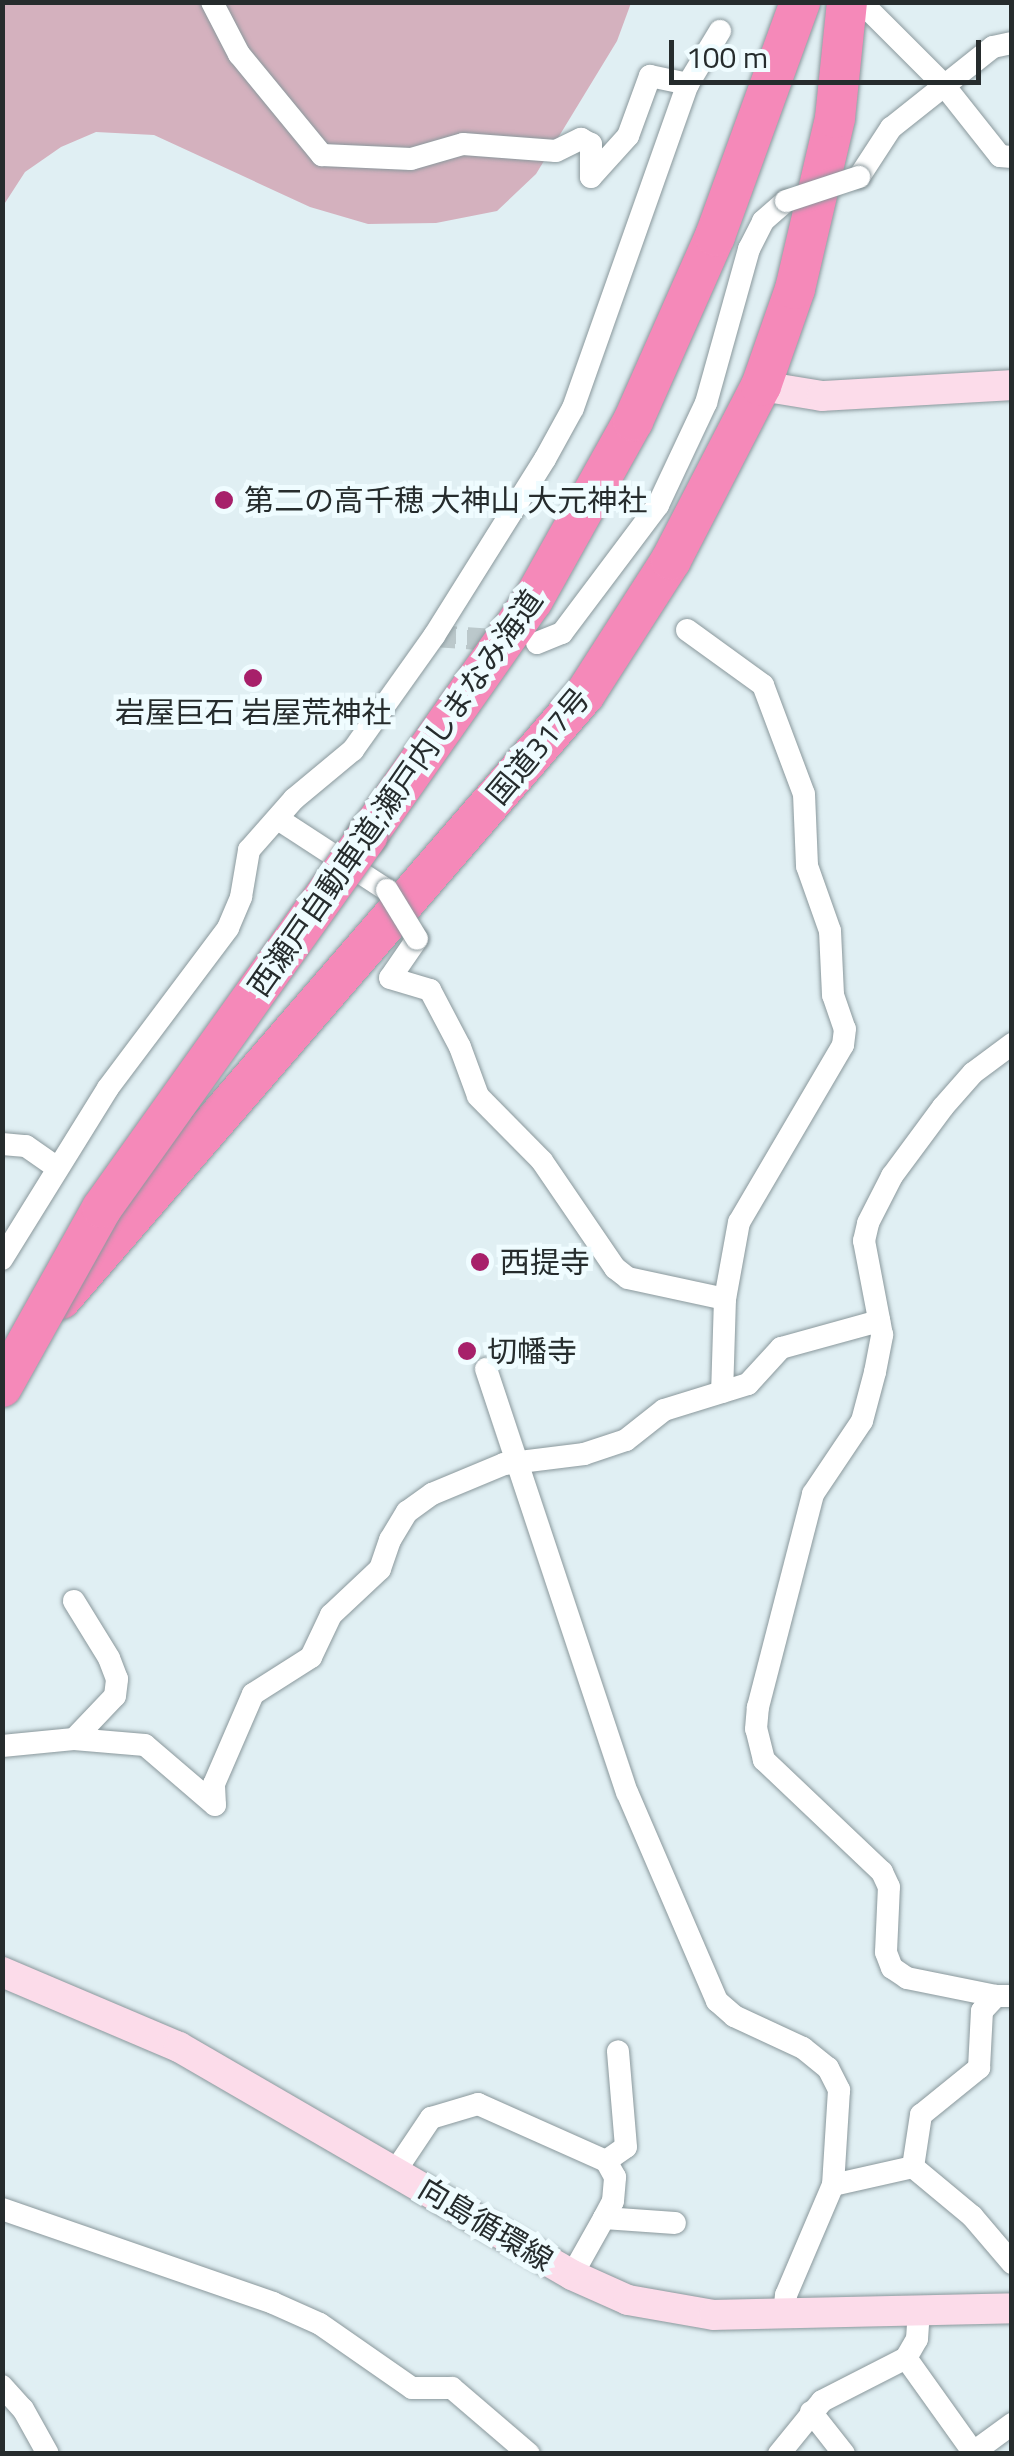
<!DOCTYPE html>
<html>
<head>
<meta charset="utf-8">
<style>
  body { margin:0 }
  #map { position:relative; width:1014px; height:2456px; overflow:hidden; background:#e0eff3; font-family:"Titillium Web","Noto Sans JP",sans-serif }
  div>[style] { position:absolute }
  .green>* { inset:0; background:#d4b1be }
  .street-tunnel>* { height:22px; margin-top:-11px; transform-origin:0; background:repeating-linear-gradient(90deg,#bbc8cb 0 22px,transparent 0 33px) }
  .roads { filter:drop-shadow(0 0 2px #8a989c) drop-shadow(0 0 2px #8a989c) }
  .street>* { height:22px; margin:-11px; padding:0 11px; transform-origin:11px; border-radius:11px; background:#fff }
  .secondary>* { height:30px; margin:-15px; padding:0 15px; transform-origin:15px; border-radius:15px; background:#fcdcea }
  .highway>* { height:40px; margin:-20px; padding:0 20px; transform-origin:20px; border-radius:20px; background:#f589b9 }
  .bridges { filter:drop-shadow(0 0 2px #8a989c) drop-shadow(0 0 2px #8a989c) }
  .street-bridge>* { height:22px; margin:-11px; padding:0 11px; transform-origin:11px; border-radius:11px; background:#fff }
  .highway-bridge>* { height:40px; margin:-20px; padding:0 20px; transform-origin:20px; border-radius:20px; background:#f589b9 }
  .dots>* { width:28px; height:28px; translate:-50% -50%; box-sizing:border-box; border:5px solid #effcff; border-radius:50% }
  span { translate:-50% -50%; white-space:nowrap; text-align:center; line-height:1.15; -webkit-text-stroke:10px #effcff; paint-order:stroke }
  .poi-label { font-size:30px; color:#262c2d }
  .left { translate:0 -50%; text-align:left }
  .street-label { font-size:30px; color:#262c2d }
  .frame { position:absolute; inset:0; border:5px solid #262c2d; pointer-events:none }
  .scale { position:absolute; left:669px; top:40px; width:312px; height:45px; box-sizing:border-box; border:5px solid #262c2d; border-top:0; padding-left:12px; font-size:30px; line-height:35px; white-space:nowrap; color:#262c2d; -webkit-text-stroke:8px #effcff; paint-order:stroke }
</style>
</head>
<body>
<div id="map">
  <div class="green">
    <i style="clip-path:polygon(3px 3px,631px 3px,617px 41px,536px 174px,497px 211px,436px 223px,368px 224px,310px 207px,154px 135px,96px 132px,61px 147px,25px 172px,3px 206px)"></i>
  </div>
  <div class="street-tunnel">
    <i style="left:434px;top:636px;width:76px;rotate:3.8deg"></i>
  </div>
  <div class="roads">
    <div class="street">
      <i style="left:212px;top:2px;width:59px;rotate:62.6deg"></i>
      <i style="left:239px;top:54px;width:131px;rotate:50.6deg"></i>
      <i style="left:322px;top:155px;width:89px;rotate:2.6deg"></i>
      <i style="left:411px;top:159px;width:54px;rotate:-16.1deg"></i>
      <i style="left:463px;top:144px;width:93px;rotate:4.3deg"></i>
      <i style="left:556px;top:151px;width:28px;rotate:-26deg"></i>
      <i style="left:581px;top:139px;width:11px;rotate:27deg"></i>
      <i style="left:591px;top:144px;width:33px;rotate:90deg"></i>
      <i style="left:591px;top:177px;width:55px;rotate:-47.9deg"></i>
      <i style="left:628px;top:136px;width:64px;rotate:-69.9deg"></i>
      <i style="left:650px;top:76px;width:39px;rotate:12deg"></i>
      <i style="left:861px;top:2px;width:116px;rotate:45deg"></i>
      <i style="left:943px;top:84px;width:92px;rotate:51.6deg"></i>
      <i style="left:1000px;top:156px;width:12px;rotate:5deg"></i>
      <i style="left:859px;top:177px;width:59px;rotate:-56.9deg"></i>
      <i style="left:891px;top:128px;width:130px;rotate:-38.5deg"></i>
      <i style="left:993px;top:47px;width:19px;rotate:-12deg"></i>
      <i style="left:687px;top:630px;width:94px;rotate:35.9deg"></i>
      <i style="left:763px;top:685px;width:116px;rotate:69.4deg"></i>
      <i style="left:804px;top:794px;width:72px;rotate:87.6deg"></i>
      <i style="left:807px;top:866px;width:69px;rotate:70.5deg"></i>
      <i style="left:830px;top:931px;width:64px;rotate:87.3deg"></i>
      <i style="left:833px;top:995px;width:36px;rotate:71deg"></i>
      <i style="left:845px;top:1029px;width:16px;rotate:97deg"></i>
      <i style="left:843px;top:1045px;width:205px;rotate:120.4deg"></i>
      <i style="left:739px;top:1222px;width:78px;rotate:100.3deg"></i>
      <i style="left:725px;top:1299px;width:93px;rotate:91.8deg"></i>
      <i style="left:537px;top:643px;width:27px;rotate:-22deg"></i>
      <i style="left:562px;top:633px;width:160px;rotate:-53.1deg"></i>
      <i style="left:658px;top:505px;width:113px;rotate:-64.8deg"></i>
      <i style="left:706px;top:403px;width:160px;rotate:-74.4deg"></i>
      <i style="left:749px;top:249px;width:31px;rotate:-63deg"></i>
      <i style="left:763px;top:221px;width:30px;rotate:-41deg"></i>
      <i style="left:278px;top:819px;width:130px;rotate:33.1deg"></i>
      <i style="left:417px;top:939px;width:47px;rotate:124.7deg"></i>
      <i style="left:390px;top:978px;width:42px;rotate:16.7deg"></i>
      <i style="left:430px;top:990px;width:64px;rotate:62.2deg"></i>
      <i style="left:460px;top:1047px;width:52px;rotate:69.8deg"></i>
      <i style="left:478px;top:1096px;width:91px;rotate:45.4deg"></i>
      <i style="left:542px;top:1161px;width:130px;rotate:55.7deg"></i>
      <i style="left:615px;top:1268px;width:16px;rotate:38deg"></i>
      <i style="left:628px;top:1278px;width:99px;rotate:12.2deg"></i>
      <i style="left:2px;top:1144px;width:24px;rotate:5deg"></i>
      <i style="left:26px;top:1146px;width:38px;rotate:35deg"></i>
      <i style="left:2px;top:1259px;width:201px;rotate:-58.2deg"></i>
      <i style="left:108px;top:1088px;width:200px;rotate:-53.1deg"></i>
      <i style="left:228px;top:928px;width:34px;rotate:-67deg"></i>
      <i style="left:241px;top:897px;width:48px;rotate:-80.3deg"></i>
      <i style="left:249px;top:850px;width:68px;rotate:-48.6deg"></i>
      <i style="left:294px;top:799px;width:77px;rotate:-39.7deg"></i>
      <i style="left:353px;top:750px;width:140px;rotate:-54.6deg"></i>
      <i style="left:434px;top:636px;width:209px;rotate:-57.9deg"></i>
      <i style="left:545px;top:459px;width:58px;rotate:-61.2deg"></i>
      <i style="left:573px;top:408px;width:344px;rotate:-70.5deg"></i>
      <i style="left:688px;top:84px;width:62px;rotate:-58.9deg"></i>
      <i style="left:486px;top:1369px;width:446px;rotate:71.6deg"></i>
      <i style="left:627px;top:1792px;width:228px;rotate:66.7deg"></i>
      <i style="left:717px;top:2001px;width:23px;rotate:41deg"></i>
      <i style="left:734px;top:2016px;width:76px;rotate:24.9deg"></i>
      <i style="left:803px;top:2048px;width:32px;rotate:39deg"></i>
      <i style="left:828px;top:2068px;width:25px;rotate:63deg"></i>
      <i style="left:839px;top:2090px;width:95px;rotate:93.6deg"></i>
      <i style="left:74px;top:1739px;width:71px;rotate:4.8deg"></i>
      <i style="left:145px;top:1745px;width:92px;rotate:40.6deg"></i>
      <i style="left:2px;top:1746px;width:72px;rotate:-5.6deg"></i>
      <i style="left:74px;top:1739px;width:59px;rotate:-46.4deg"></i>
      <i style="left:115px;top:1696px;width:17px;rotate:-83deg"></i>
      <i style="left:117px;top:1679px;width:22px;rotate:-111deg"></i>
      <i style="left:109px;top:1658px;width:67px;rotate:-121.6deg"></i>
      <i style="left:215px;top:1805px;width:21px;rotate:-93deg"></i>
      <i style="left:214px;top:1784px;width:98px;rotate:-66.6deg"></i>
      <i style="left:253px;top:1694px;width:69px;rotate:-32.5deg"></i>
      <i style="left:311px;top:1657px;width:47px;rotate:-64.5deg"></i>
      <i style="left:331px;top:1615px;width:67px;rotate:-43.2deg"></i>
      <i style="left:380px;top:1569px;width:31px;rotate:-71deg"></i>
      <i style="left:390px;top:1540px;width:33px;rotate:-59deg"></i>
      <i style="left:407px;top:1512px;width:31px;rotate:-36deg"></i>
      <i style="left:432px;top:1494px;width:78px;rotate:-22.6deg"></i>
      <i style="left:504px;top:1464px;width:81px;rotate:-7.1deg"></i>
      <i style="left:584px;top:1454px;width:44px;rotate:-18.4deg"></i>
      <i style="left:626px;top:1440px;width:48px;rotate:-38.3deg"></i>
      <i style="left:664px;top:1410px;width:88px;rotate:-17.2deg"></i>
      <i style="left:748px;top:1384px;width:49px;rotate:-47.5deg"></i>
      <i style="left:781px;top:1348px;width:102px;rotate:-15.4deg"></i>
      <i style="left:996px;top:1996px;width:91px;rotate:-168.6deg"></i>
      <i style="left:907px;top:1978px;width:18px;rotate:-146deg"></i>
      <i style="left:892px;top:1968px;width:17px;rotate:-111deg"></i>
      <i style="left:886px;top:1952px;width:65px;rotate:-87.4deg"></i>
      <i style="left:889px;top:1887px;width:17px;rotate:-115deg"></i>
      <i style="left:882px;top:1872px;width:163px;rotate:-136.5deg"></i>
      <i style="left:764px;top:1760px;width:32px;rotate:-104deg"></i>
      <i style="left:756px;top:1729px;width:22px;rotate:-85deg"></i>
      <i style="left:758px;top:1707px;width:220px;rotate:-75.5deg"></i>
      <i style="left:813px;top:1494px;width:88px;rotate:-56.1deg"></i>
      <i style="left:862px;top:1421px;width:51px;rotate:-75.1deg"></i>
      <i style="left:875px;top:1372px;width:38px;rotate:-79deg"></i>
      <i style="left:882px;top:1335px;width:96px;rotate:-100.8deg"></i>
      <i style="left:864px;top:1241px;width:18px;rotate:-77deg"></i>
      <i style="left:868px;top:1223px;width:53px;rotate:-62.9deg"></i>
      <i style="left:892px;top:1176px;width:86px;rotate:-53.5deg"></i>
      <i style="left:943px;top:1107px;width:45px;rotate:-48.6deg"></i>
      <i style="left:973px;top:1073px;width:49px;rotate:-36.6deg"></i>
      <i style="left:913px;top:2167px;width:53px;rotate:-81.3deg"></i>
      <i style="left:921px;top:2115px;width:75px;rotate:-39deg"></i>
      <i style="left:979px;top:2068px;width:57px;rotate:-87deg"></i>
      <i style="left:982px;top:2011px;width:21px;rotate:-47deg"></i>
      <i style="left:996px;top:1996px;width:16px"></i>
      <i style="left:396px;top:2170px;width:63px;rotate:-56.1deg"></i>
      <i style="left:431px;top:2118px;width:49px;rotate:-16.6deg"></i>
      <i style="left:478px;top:2104px;width:140px;rotate:24deg"></i>
      <i style="left:2px;top:2209px;width:287px;rotate:19.1deg"></i>
      <i style="left:273px;top:2303px;width:51px;rotate:24.1deg"></i>
      <i style="left:320px;top:2324px;width:112px;rotate:34.8deg"></i>
      <i style="left:412px;top:2388px;width:40px"></i>
      <i style="left:452px;top:2388px;width:101px;rotate:40.6deg"></i>
      <i style="left:604px;top:2218px;width:19px;rotate:-62deg"></i>
      <i style="left:613px;top:2201px;width:24px;rotate:-85deg"></i>
      <i style="left:615px;top:2177px;width:18px;rotate:-119deg"></i>
      <i style="left:606px;top:2161px;width:24px;rotate:-35deg"></i>
      <i style="left:626px;top:2147px;width:96px;rotate:-94.8deg"></i>
      <i style="left:572px;top:2275px;width:65px;rotate:-60.7deg"></i>
      <i style="left:604px;top:2218px;width:71px;rotate:4deg"></i>
      <i style="left:784px;top:2314px;width:19px;rotate:-84deg"></i>
      <i style="left:786px;top:2295px;width:120px;rotate:-66.9deg"></i>
      <i style="left:833px;top:2185px;width:82px;rotate:-12.7deg"></i>
      <i style="left:913px;top:2167px;width:77px;rotate:39.7deg"></i>
      <i style="left:972px;top:2216px;width:62px;rotate:49.6deg"></i>
      <i style="left:906px;top:2358px;width:115px;rotate:54.5deg"></i>
      <i style="left:2px;top:2386px;width:31px;rotate:48deg"></i>
      <i style="left:23px;top:2409px;width:51px;rotate:60.9deg"></i>
      <i style="left:811px;top:2412px;width:53px;rotate:51.8deg"></i>
      <i style="left:779px;top:2454px;width:68px;rotate:-50.9deg"></i>
      <i style="left:822px;top:2401px;width:94px;rotate:-27.1deg"></i>
      <i style="left:906px;top:2358px;width:22px;rotate:-60deg"></i>
      <i style="left:917px;top:2339px;width:29px;rotate:-86deg"></i>
      <i style="left:971px;top:2454px;width:51px;rotate:-36.2deg"></i>
    </div>
    <div class="secondary">
      <i style="left:761px;top:386px;width:62px;rotate:9.3deg"></i>
      <i style="left:822px;top:396px;width:190px;rotate:-3.3deg"></i>
      <i style="left:2px;top:1972px;width:192px;rotate:23deg"></i>
      <i style="left:179px;top:2047px;width:454px;rotate:30.1deg"></i>
      <i style="left:572px;top:2275px;width:61px;rotate:24.1deg"></i>
      <i style="left:628px;top:2300px;width:87px;rotate:9.9deg"></i>
      <i style="left:714px;top:2315px;width:298px;rotate:-1.3deg"></i>
    </div>
    <div class="highway">
      <i style="left:367px;top:836px;width:289px;rotate:-54.9deg"></i>
      <i style="left:533px;top:600px;width:205px;rotate:-60.8deg"></i>
      <i style="left:633px;top:421px;width:202px;rotate:-66.1deg"></i>
      <i style="left:715px;top:236px;width:249px;rotate:-70deg"></i>
      <i style="left:61px;top:1299px;width:800px;rotate:-49.1deg"></i>
      <i style="left:585px;top:694px;width:159px;rotate:-57.3deg"></i>
      <i style="left:671px;top:560px;width:196px;rotate:-62.7deg"></i>
      <i style="left:761px;top:386px;width:103px;rotate:-70.7deg"></i>
      <i style="left:795px;top:289px;width:176px;rotate:-76.8deg"></i>
      <i style="left:835px;top:118px;width:117px;rotate:-84.1deg"></i>
    </div>
  </div>
  <div class="bridges">
    <div class="street-bridge">
      <i style="left:786px;top:201px;width:77px;rotate:-18.2deg"></i>
      <i style="left:387px;top:890px;width:57px;rotate:58.5deg"></i>
    </div>
    <div class="highway-bridge">
      <i style="left:2px;top:1387px;width:205px;rotate:-60.8deg"></i>
      <i style="left:102px;top:1208px;width:457px;rotate:-54.5deg"></i>
    </div>
  </div>
  <div class="dots">
    <i style="left:224px;top:500px;background:#a7206a"></i>
    <i style="left:253px;top:678px;background:#a7206a"></i>
    <i style="left:480px;top:1262px;background:#a7206a"></i>
    <i style="left:467px;top:1351px;background:#a7206a"></i>
  </div>
  <div class="poi-label">
    <span class="left" style="left:244px;top:500px">第二の高千穂 大神山 大元神社</span>
    <span style="left:253px;top:712px">岩屋巨石 岩屋荒神社</span>
    <span class="left" style="left:500px;top:1262px">西提寺</span>
    <span class="left" style="left:487px;top:1351px">切幡寺</span>
  </div>
  <div class="street-label">
    <span style="left:538px;top:746px;rotate:-50deg">国道317号</span>
    <span style="left:395px;top:793px;rotate:-55deg">西瀬戸自動車道;瀬戸内しまなみ海道</span>
    <span style="left:486px;top:2224px;rotate:31deg">向島循環線</span>
  </div>
  <div class="frame"></div>
  <div class="scale">100 m</div>
</div>
</body>
</html>
